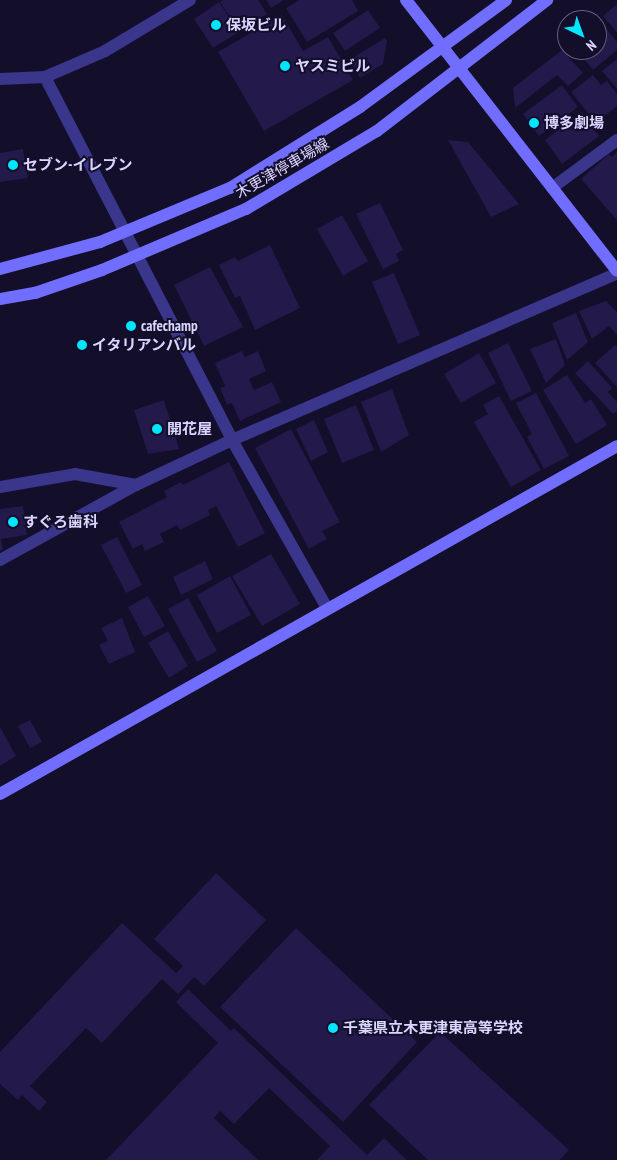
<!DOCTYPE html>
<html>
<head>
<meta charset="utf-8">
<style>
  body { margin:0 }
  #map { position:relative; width:617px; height:1160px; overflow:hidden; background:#130e29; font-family:"PT Sans Narrow","Noto Sans JP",sans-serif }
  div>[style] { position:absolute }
  .building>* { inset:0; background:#23194b }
  .street>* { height:12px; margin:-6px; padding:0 6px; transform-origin:6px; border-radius:6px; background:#39368b }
  .secondary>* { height:12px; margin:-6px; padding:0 6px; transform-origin:6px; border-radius:6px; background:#716dff }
  .dots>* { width:14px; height:14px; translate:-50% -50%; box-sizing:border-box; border:2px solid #130e29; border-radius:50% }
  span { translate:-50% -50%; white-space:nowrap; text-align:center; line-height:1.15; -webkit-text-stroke:4px #130e29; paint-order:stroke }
  .poi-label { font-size:15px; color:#dbd6ff; font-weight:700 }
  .left { translate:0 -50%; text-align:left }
  .street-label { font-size:15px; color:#dbd6ff }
  .north { position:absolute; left:557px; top:10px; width:50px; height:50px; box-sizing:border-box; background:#130e29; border:1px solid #635e7f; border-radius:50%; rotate:138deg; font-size:14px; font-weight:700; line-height:20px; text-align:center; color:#dbd6ff }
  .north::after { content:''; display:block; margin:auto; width:18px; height:22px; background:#02e5ff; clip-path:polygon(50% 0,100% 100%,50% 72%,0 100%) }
</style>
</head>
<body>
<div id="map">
  <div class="building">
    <i style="clip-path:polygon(223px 0,258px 0,267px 14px,240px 32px,220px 2px)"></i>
    <i style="clip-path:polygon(266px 0,284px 0,271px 8px)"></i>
    <i style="clip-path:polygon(299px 0,352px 0,358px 11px,307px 42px,286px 8px)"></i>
    <i style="clip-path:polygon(219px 2px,239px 32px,213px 48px,194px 19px)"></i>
    <i style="clip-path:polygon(617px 4px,617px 33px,603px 16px)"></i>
    <i style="clip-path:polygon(368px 10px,380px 28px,345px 51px,333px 33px)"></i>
    <i style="clip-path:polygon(282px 15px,303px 51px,328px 37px,353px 80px,264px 131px,218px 52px)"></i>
    <i style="clip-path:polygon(599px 20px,617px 42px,617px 50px,593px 70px,577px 50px,597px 50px)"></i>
    <i style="clip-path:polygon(385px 38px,387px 41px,383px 64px,360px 78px,349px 60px)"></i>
    <i style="clip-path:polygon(562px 50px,583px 73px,568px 86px,557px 75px,515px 108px,513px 88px)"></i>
    <i style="clip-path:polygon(617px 59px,617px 89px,602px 71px)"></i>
    <i style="clip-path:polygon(593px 75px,601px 85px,607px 81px,617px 94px,617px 106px,596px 123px,571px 92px)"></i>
    <i style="clip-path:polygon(562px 85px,578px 107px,539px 136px,523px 114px)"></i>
    <i style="clip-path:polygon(582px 112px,599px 136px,562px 164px,545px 140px)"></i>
    <i style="clip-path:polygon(448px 140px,468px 142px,519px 204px,491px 217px)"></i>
    <i style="clip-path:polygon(23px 149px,28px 178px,0 182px,0 153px)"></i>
    <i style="clip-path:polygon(617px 152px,617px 220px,581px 179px,609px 154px,612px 157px)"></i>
    <i style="clip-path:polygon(380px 203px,403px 250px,396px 254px,399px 261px,383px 269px,356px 214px)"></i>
    <i style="clip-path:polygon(342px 215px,368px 261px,343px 276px,317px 229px)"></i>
    <i style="clip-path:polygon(270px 245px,300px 308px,255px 330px,240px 296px,235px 298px,219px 265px,235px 257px,238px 261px)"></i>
    <i style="clip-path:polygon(210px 267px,243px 327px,204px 346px,174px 285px)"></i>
    <i style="clip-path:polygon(394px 273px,420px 335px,398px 344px,372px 282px)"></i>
    <i style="clip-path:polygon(606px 301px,617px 312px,617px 335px,609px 326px,592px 339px,579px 311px)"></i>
    <i style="clip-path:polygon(576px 313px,588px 342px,567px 360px,552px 323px)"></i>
    <i style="clip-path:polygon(556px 339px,565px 365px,546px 383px,530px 349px)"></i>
    <i style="clip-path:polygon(508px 343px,532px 391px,511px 401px,488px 353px)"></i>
    <i style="clip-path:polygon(615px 345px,617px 347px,617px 387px,595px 363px)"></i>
    <i style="clip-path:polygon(242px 351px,245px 357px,258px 351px,266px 371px,249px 379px,254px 390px,272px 382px,281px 402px,240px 421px,232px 403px,227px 405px,220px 388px,225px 386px,215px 363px)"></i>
    <i style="clip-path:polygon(479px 353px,496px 383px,461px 403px,444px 374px)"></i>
    <i style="clip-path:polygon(588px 361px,612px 388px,608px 392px,617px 402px,617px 411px,613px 414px,575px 373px)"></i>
    <i style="clip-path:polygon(567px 375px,585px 403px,591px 399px,607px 425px,576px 444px,543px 390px)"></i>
    <i style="clip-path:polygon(392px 389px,409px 435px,381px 452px,361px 402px)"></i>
    <i style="clip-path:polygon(536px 393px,569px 456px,544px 469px,527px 437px,532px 434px,516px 403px)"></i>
    <i style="clip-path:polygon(499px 396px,541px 470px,511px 487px,474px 422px,488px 414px,483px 405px)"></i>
    <i style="clip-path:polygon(164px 400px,179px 449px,148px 454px,134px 410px)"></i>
    <i style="clip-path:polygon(356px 405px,374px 450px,342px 463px,324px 419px)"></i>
    <i style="clip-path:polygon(314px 420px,328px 452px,311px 461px,296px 429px)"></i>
    <i style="clip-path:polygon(291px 429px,340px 522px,322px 531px,327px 539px,309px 549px,255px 448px)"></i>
    <i style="clip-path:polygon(229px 462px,265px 533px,238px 547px,216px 506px,208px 510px,210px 515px,180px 530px,177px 525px,160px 534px,164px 542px,145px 551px,142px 544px,133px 549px,119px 522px,167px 497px,164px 491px,181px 482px,183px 485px)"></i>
    <i style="clip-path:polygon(23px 506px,27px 535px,1px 539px,3px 550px,0 551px,0 509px)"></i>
    <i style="clip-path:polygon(117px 537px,142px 585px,126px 593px,101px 545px)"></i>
    <i style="clip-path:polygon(271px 554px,300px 604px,262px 626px,232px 576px)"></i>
    <i style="clip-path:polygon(205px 561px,213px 579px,181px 595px,173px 577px)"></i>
    <i style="clip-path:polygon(230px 576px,251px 615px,217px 633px,197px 595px)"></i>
    <i style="clip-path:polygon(148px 596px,165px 626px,144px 637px,128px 607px)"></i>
    <i style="clip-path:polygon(188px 598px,217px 651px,197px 662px,168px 609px)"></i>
    <i style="clip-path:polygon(122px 618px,135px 652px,109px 664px,99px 645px,108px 641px,101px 628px)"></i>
    <i style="clip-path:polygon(168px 631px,188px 666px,169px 678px,148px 643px)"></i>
    <i style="clip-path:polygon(30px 720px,42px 742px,30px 748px,18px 726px)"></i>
    <i style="clip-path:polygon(0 727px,16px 756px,0 766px)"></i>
    <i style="clip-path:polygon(216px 873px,266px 920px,204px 986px,194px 977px,178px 994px,162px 979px,102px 1043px,86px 1028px,30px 1086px,47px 1102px,39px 1111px,22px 1095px,18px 1100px,0 1084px,0 1052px,122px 923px,176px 973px,183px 966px,154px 939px)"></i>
    <i style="clip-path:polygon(296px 928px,417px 1042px,343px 1122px,220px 1007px)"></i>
    <i style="clip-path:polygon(188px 989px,231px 1031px,234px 1028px,367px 1155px,384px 1138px,407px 1160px,317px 1160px,330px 1146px,269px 1088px,234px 1124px,220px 1111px,214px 1118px,258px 1160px,106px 1160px,218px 1043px,176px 1002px)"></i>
    <i style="clip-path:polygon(440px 1032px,569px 1150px,560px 1160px,428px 1160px,369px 1105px)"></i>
  </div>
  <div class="street">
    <i style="left:45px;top:77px;width:408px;rotate:62.7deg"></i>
    <i style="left:232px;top:440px;width:193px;rotate:60.5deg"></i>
    <i style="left:0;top:79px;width:45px;rotate:-2.5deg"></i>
    <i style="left:45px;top:77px;width:65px;rotate:-23.4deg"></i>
    <i style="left:105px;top:51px;width:99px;rotate:-31deg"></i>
    <i style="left:552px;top:188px;width:81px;rotate:-36.4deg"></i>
    <i style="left:0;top:487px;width:76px;rotate:-9.8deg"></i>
    <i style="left:75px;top:474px;width:62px;rotate:10.2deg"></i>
    <i style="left:0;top:560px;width:155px;rotate:-28.9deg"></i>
    <i style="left:136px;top:485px;width:106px;rotate:-25.1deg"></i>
    <i style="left:232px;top:440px;width:420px;rotate:-23.4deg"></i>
  </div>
  <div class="secondary">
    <i style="left:406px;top:0;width:343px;rotate:52.1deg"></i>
    <i style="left:0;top:269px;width:104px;rotate:-15.1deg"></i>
    <i style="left:100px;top:242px;width:141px;rotate:-22.6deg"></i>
    <i style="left:230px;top:188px;width:153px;rotate:-31.9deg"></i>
    <i style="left:360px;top:107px;width:181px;rotate:-36.2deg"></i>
    <i style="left:0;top:299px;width:36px;rotate:-10deg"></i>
    <i style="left:35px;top:293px;width:71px;rotate:-18.9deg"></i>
    <i style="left:102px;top:270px;width:156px;rotate:-23deg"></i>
    <i style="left:246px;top:209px;width:152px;rotate:-30.8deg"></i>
    <i style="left:377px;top:131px;width:215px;rotate:-37.6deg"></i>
    <i style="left:0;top:794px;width:708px;rotate:-29.42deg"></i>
  </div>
  <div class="dots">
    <i style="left:216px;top:25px;background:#02e5ff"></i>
    <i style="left:285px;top:66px;background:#02e5ff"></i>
    <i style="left:534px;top:123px;background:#02e5ff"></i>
    <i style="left:13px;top:165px;background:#02e5ff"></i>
    <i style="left:131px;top:326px;background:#02e5ff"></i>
    <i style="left:82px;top:345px;background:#02e5ff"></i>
    <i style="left:157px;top:429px;background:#02e5ff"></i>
    <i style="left:13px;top:522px;background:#02e5ff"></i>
    <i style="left:333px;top:1028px;background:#02e5ff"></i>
  </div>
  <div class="poi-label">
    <span class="left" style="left:226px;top:25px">保坂ビル</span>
    <span class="left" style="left:295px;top:66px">ヤスミビル</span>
    <span class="left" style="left:544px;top:123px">博多劇場</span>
    <span class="left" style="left:23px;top:165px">セブン-イレブン</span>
    <span class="left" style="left:141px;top:326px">cafechamp</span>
    <span class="left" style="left:92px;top:345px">イタリアンバル</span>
    <span class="left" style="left:167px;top:429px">開花屋</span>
    <span class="left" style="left:23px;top:522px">すぐろ歯科</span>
    <span class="left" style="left:343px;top:1028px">千葉県立木更津東高等学校</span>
  </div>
  <div class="street-label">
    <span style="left:282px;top:168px;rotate:-30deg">木更津停車場線</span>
  </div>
  <div class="north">N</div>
</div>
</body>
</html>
